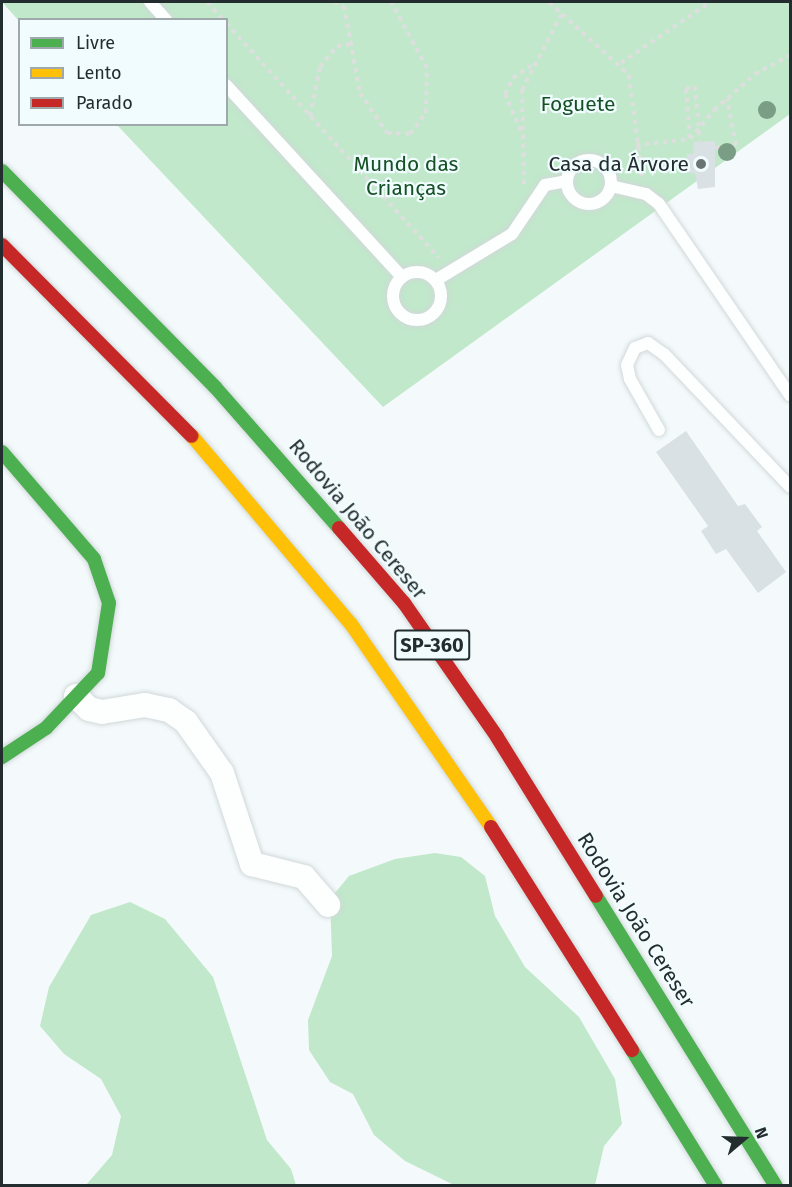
<!DOCTYPE html>
<html>
<head>
<meta charset="utf-8">
<style>
  body { margin:0 }
  #map { position:relative; width:792px; height:1187px; overflow:hidden; background:#f4fafb; font-family:"Fira Sans",sans-serif }
  div>[style] { position:absolute }
  .green>* { inset:0; background:#c1e8ca }
  .building>* { inset:0; background:#dae1e4 }
  .path>* { height:4px; margin-top:-2px; transform-origin:0; background:repeating-linear-gradient(90deg,#dddfdf 0 4.5px,transparent 0 9px) }
  .roads { filter:drop-shadow(0 0 2px #d1d8da) drop-shadow(0 0 2px #d1d8da) }
  .lane>* { height:12px; margin:-6px; padding:0 6px; transform-origin:6px; border-radius:6px; background:#fdfefe }
  .lane>.ring { margin:-6px; padding:0; box-sizing:content-box; background:none; border:12px solid #fdfefe; border-radius:50% }
  .street>* { height:24px; margin:-12px; padding:0 12px; transform-origin:12px; border-radius:12px; background:#fdfefe }
  .fast>* { height:14px; margin:-7px; padding:0 7px; transform-origin:7px; border-radius:7px; background:#4caf50 }
  .slow>* { height:14px; margin:-7px; padding:0 7px; transform-origin:7px; border-radius:7px; background:#ffc107 }
  .jam>* { height:14px; margin:-7px; padding:0 7px; transform-origin:7px; border-radius:7px; background:#c62828 }
  .path-bridge>* { height:4px; margin-top:-2px; transform-origin:0; background:repeating-linear-gradient(90deg,#dddfdf 0 4.5px,transparent 0 9px) }
  .trees>* { width:18px; height:18px; margin:-9px; border-radius:50%; background:#7a9d85 }
  .dots>* { width:16px; height:16px; translate:-50% -50%; box-sizing:border-box; border:3px solid #f1fcfe; border-radius:50% }
  span { translate:-50% -50%; white-space:nowrap; text-align:center; line-height:1.15; -webkit-text-stroke:4.5px #f1fcfe; paint-order:stroke }
  .shield-label span { padding:2px 4px; background:#f1fcfe; border:2px solid; border-radius:4px; -webkit-text-stroke-width:0 }
  .shield-label { font-size:20px; color:#232d2f; font-weight:700 }
  .park-label { font-size:21px; color:#165125 }
  .poi-label { font-size:21px; color:#232d2f }
  .right { translate:-100% -50%; text-align:right }
  .street-label { font-size:21px; color:#232d2f }
  .frame { position:absolute; inset:0; border:3px solid #232d2f; pointer-events:none }
  .legend { position:absolute; left:18px; top:18px; width:210px; height:108px; box-sizing:border-box; background:#f1fcfe; border:2px solid #9fa9ab; margin:0; padding:8px 10px; list-style:none; font-size:18px; color:#232d2f }
  .legend li { display:flex; align-items:center; gap:12px; height:30px }
  .legend b { width:30px; border:2px solid #9fa9ab }
  .north { position:absolute; left:714px; top:1109px; width:60px; height:60px; -webkit-text-stroke:4px #f1fcfe; paint-order:stroke; rotate:71deg; font-size:16px; font-weight:700; line-height:24px; text-align:center; color:#232d2f }
  .north::after { content:''; display:block; margin:auto; width:21px; height:27px; background:#232d2f; clip-path:polygon(50% 0,100% 100%,50% 72%,0 100%) }
</style>
</head>
<body>
<div id="map">
  <div class="green">
    <i style="clip-path:polygon(2px 2px,790px 2px,790px 114px,383px 407px,117px 125px,226px 124px,226px 20px,19px 21px)"></i>
    <i style="clip-path:polygon(435px 853px,461px 857px,485px 876px,495px 916px,525px 967px,579px 1017px,615px 1079px,622px 1124px,604px 1146px,595px 1185px,454px 1185px,405px 1161px,374px 1135px,353px 1094px,330px 1082px,309px 1050px,308px 1020px,332px 956px,330px 899px,349px 876px,395px 859px)"></i>
    <i style="clip-path:polygon(130px 902px,165px 919px,213px 977px,267px 1140px,291px 1169px,296px 1185px,86px 1185px,112px 1155px,121px 1116px,101px 1079px,64px 1054px,40px 1026px,49px 987px,91px 915px)"></i>
  </div>
  <div class="building">
    <i style="clip-path:polygon(715px 141px,715px 187px,698px 189px,695px 173px,687px 173px,687px 154px,693px 154px,694px 142px)"></i>
    <i style="clip-path:polygon(686px 431px,738px 506px,745px 504px,762px 527px,757px 531px,786px 572px,758px 593px,726px 549px,716px 554px,701px 531px,708px 526px,656px 452px)"></i>
  </div>
  <div class="path">
    <i style="left:207px;top:2px;width:24px;rotate:48deg"></i>
    <i style="left:334px;top:2px;width:11px;rotate:22deg"></i>
    <i style="left:344px;top:6px;width:88px;rotate:79.6deg"></i>
    <i style="left:360px;top:93px;width:48px;rotate:56deg"></i>
    <i style="left:387px;top:133px;width:23px;rotate:2deg"></i>
    <i style="left:410px;top:134px;width:26px;rotate:-53deg"></i>
    <i style="left:426px;top:113px;width:45px;rotate:-88.7deg"></i>
    <i style="left:427px;top:68px;width:75px;rotate:-118.6deg"></i>
    <i style="left:549px;top:2px;width:108px;rotate:42.4deg"></i>
    <i style="left:629px;top:75px;width:102px;rotate:82.7deg"></i>
    <i style="left:226px;top:23px;width:317px;rotate:47.8deg"></i>
    <i style="left:621px;top:63px;width:108px;rotate:-34.4deg"></i>
    <i style="left:686px;top:89px;width:50px;rotate:85.4deg"></i>
    <i style="left:310px;top:116px;width:50px;rotate:-78.5deg"></i>
    <i style="left:320px;top:67px;width:27px;rotate:-51deg"></i>
    <i style="left:337px;top:46px;width:14px;rotate:-8deg"></i>
    <i style="left:524px;top:139px;width:49px;rotate:-112.9deg"></i>
    <i style="left:505px;top:94px;width:18px;rotate:-63deg"></i>
    <i style="left:513px;top:78px;width:27px;rotate:-34deg"></i>
    <i style="left:636px;top:145px;width:54px;rotate:-6.3deg"></i>
    <i style="left:690px;top:139px;width:38px;rotate:-50deg"></i>
    <i style="left:714px;top:110px;width:55px;rotate:-41.3deg"></i>
    <i style="left:755px;top:74px;width:40px;rotate:-28deg"></i>
    <i style="left:715px;top:148px;width:21px;rotate:-8deg"></i>
    <i style="left:736px;top:145px;width:47px;rotate:-101.1deg"></i>
    <i style="left:524px;top:184px;width:94px;rotate:-91.2deg"></i>
    <i style="left:522px;top:90px;width:85px;rotate:-62.5deg"></i>
  </div>
  <div class="roads">
    <div class="lane">
      <i style="left:150px;top:2px;width:24px;rotate:48deg"></i>
      <i style="left:226px;top:85px;width:259px;rotate:47.5deg"></i>
      <i class="ring" style="left:567px;top:160px;width:32px;height:32px"></i>
      <i style="left:611px;top:186px;width:36px;rotate:13deg"></i>
      <i style="left:646px;top:194px;width:16px;rotate:38deg"></i>
      <i style="left:659px;top:204px;width:232px;rotate:55.6deg"></i>
      <i class="ring" style="left:393px;top:272px;width:36px;height:36px"></i>
      <i style="left:436px;top:280px;width:89px;rotate:-31.2deg"></i>
      <i style="left:512px;top:234px;width:59px;rotate:-56deg"></i>
      <i style="left:545px;top:185px;width:22px;rotate:-10deg"></i>
      <i style="left:659px;top:430px;width:59px;rotate:-119.6deg"></i>
      <i style="left:630px;top:379px;width:14px;rotate:-102deg"></i>
      <i style="left:627px;top:365px;width:19px;rotate:-65deg"></i>
      <i style="left:635px;top:348px;width:14px;rotate:-21deg"></i>
      <i style="left:648px;top:343px;width:19px;rotate:35deg"></i>
      <i style="left:664px;top:354px;width:183px;rotate:46.5deg"></i>
    </div>
    <div class="street">
      <i style="left:76px;top:696px;width:18px;rotate:45deg"></i>
      <i style="left:89px;top:709px;width:13px;rotate:13deg"></i>
      <i style="left:102px;top:712px;width:44px;rotate:-9.2deg"></i>
      <i style="left:145px;top:705px;width:25px;rotate:12deg"></i>
      <i style="left:169px;top:710px;width:21px;rotate:35deg"></i>
      <i style="left:186px;top:722px;width:62px;rotate:54.8deg"></i>
      <i style="left:222px;top:773px;width:96px;rotate:71.8deg"></i>
      <i style="left:252px;top:864px;width:54px;rotate:14deg"></i>
      <i style="left:304px;top:877px;width:37px;rotate:49deg"></i>
    </div>
    <div class="fast">
      <i style="left:2px;top:171px;width:303px;rotate:45.4deg"></i>
      <i style="left:215px;top:387px;width:188px;rotate:48.7deg"></i>
      <i style="left:2px;top:452px;width:141px;rotate:49.3deg"></i>
      <i style="left:94px;top:559px;width:46px;rotate:71.2deg"></i>
      <i style="left:109px;top:603px;width:71px;rotate:98.9deg"></i>
      <i style="left:98px;top:673px;width:76px;rotate:133.4deg"></i>
      <i style="left:46px;top:728px;width:53px;rotate:146.6deg"></i>
      <i style="left:596px;top:896px;width:341px;rotate:58.2deg"></i>
      <i style="left:632px;top:1050px;width:160px;rotate:58.3deg"></i>
    </div>
    <div class="slow">
      <i style="left:192px;top:436px;width:246px;rotate:49.8deg"></i>
      <i style="left:351px;top:624px;width:247px;rotate:55.4deg"></i>
    </div>
    <div class="jam">
      <i style="left:2px;top:245px;width:269px;rotate:45.2deg"></i>
      <i style="left:339px;top:528px;width:99px;rotate:49.1deg"></i>
      <i style="left:404px;top:603px;width:163px;rotate:55.2deg"></i>
      <i style="left:497px;top:737px;width:187px;rotate:58.1deg"></i>
      <i style="left:491px;top:827px;width:264px;rotate:57.7deg"></i>
    </div>
  </div>
  <div class="path-bridge">
    <i style="left:686px;top:89px;width:9px;rotate:-18deg"></i>
    <i style="left:695px;top:86px;width:55px;rotate:84.8deg"></i>
  </div>
  <div class="trees">
    <i style="left:767px;top:110px"></i>
    <i style="left:727px;top:152px"></i>
  </div>
  <div class="dots">
    <i style="left:701px;top:164px;background:#6c7576"></i>
  </div>
  <div class="shield-label">
    <span style="left:432px;top:645px">SP-360</span>
  </div>
  <div class="park-label">
    <span style="left:578px;top:104px">Foguete</span>
    <span style="left:406px;top:176px">Mundo das<br>Crianças</span>
  </div>
  <div class="poi-label">
    <span class="right" style="left:689px;top:164px">Casa da Árvore</span>
  </div>
  <div class="street-label">
    <span style="left:358px;top:519px;rotate:50deg">Rodovia João Cereser</span>
    <span style="left:636px;top:920px;rotate:58deg">Rodovia João Cereser</span>
  </div>
  <div class="frame"></div>
  <ul class="legend">
  <li><b style="height:8px;background:#4caf50"></b>Livre</li>
  <li><b style="height:8px;background:#ffc107"></b>Lento</li>
  <li><b style="height:8px;background:#c62828"></b>Parado</li>
  </ul>
  <div class="north">N</div>
</div>
</body>
</html>
